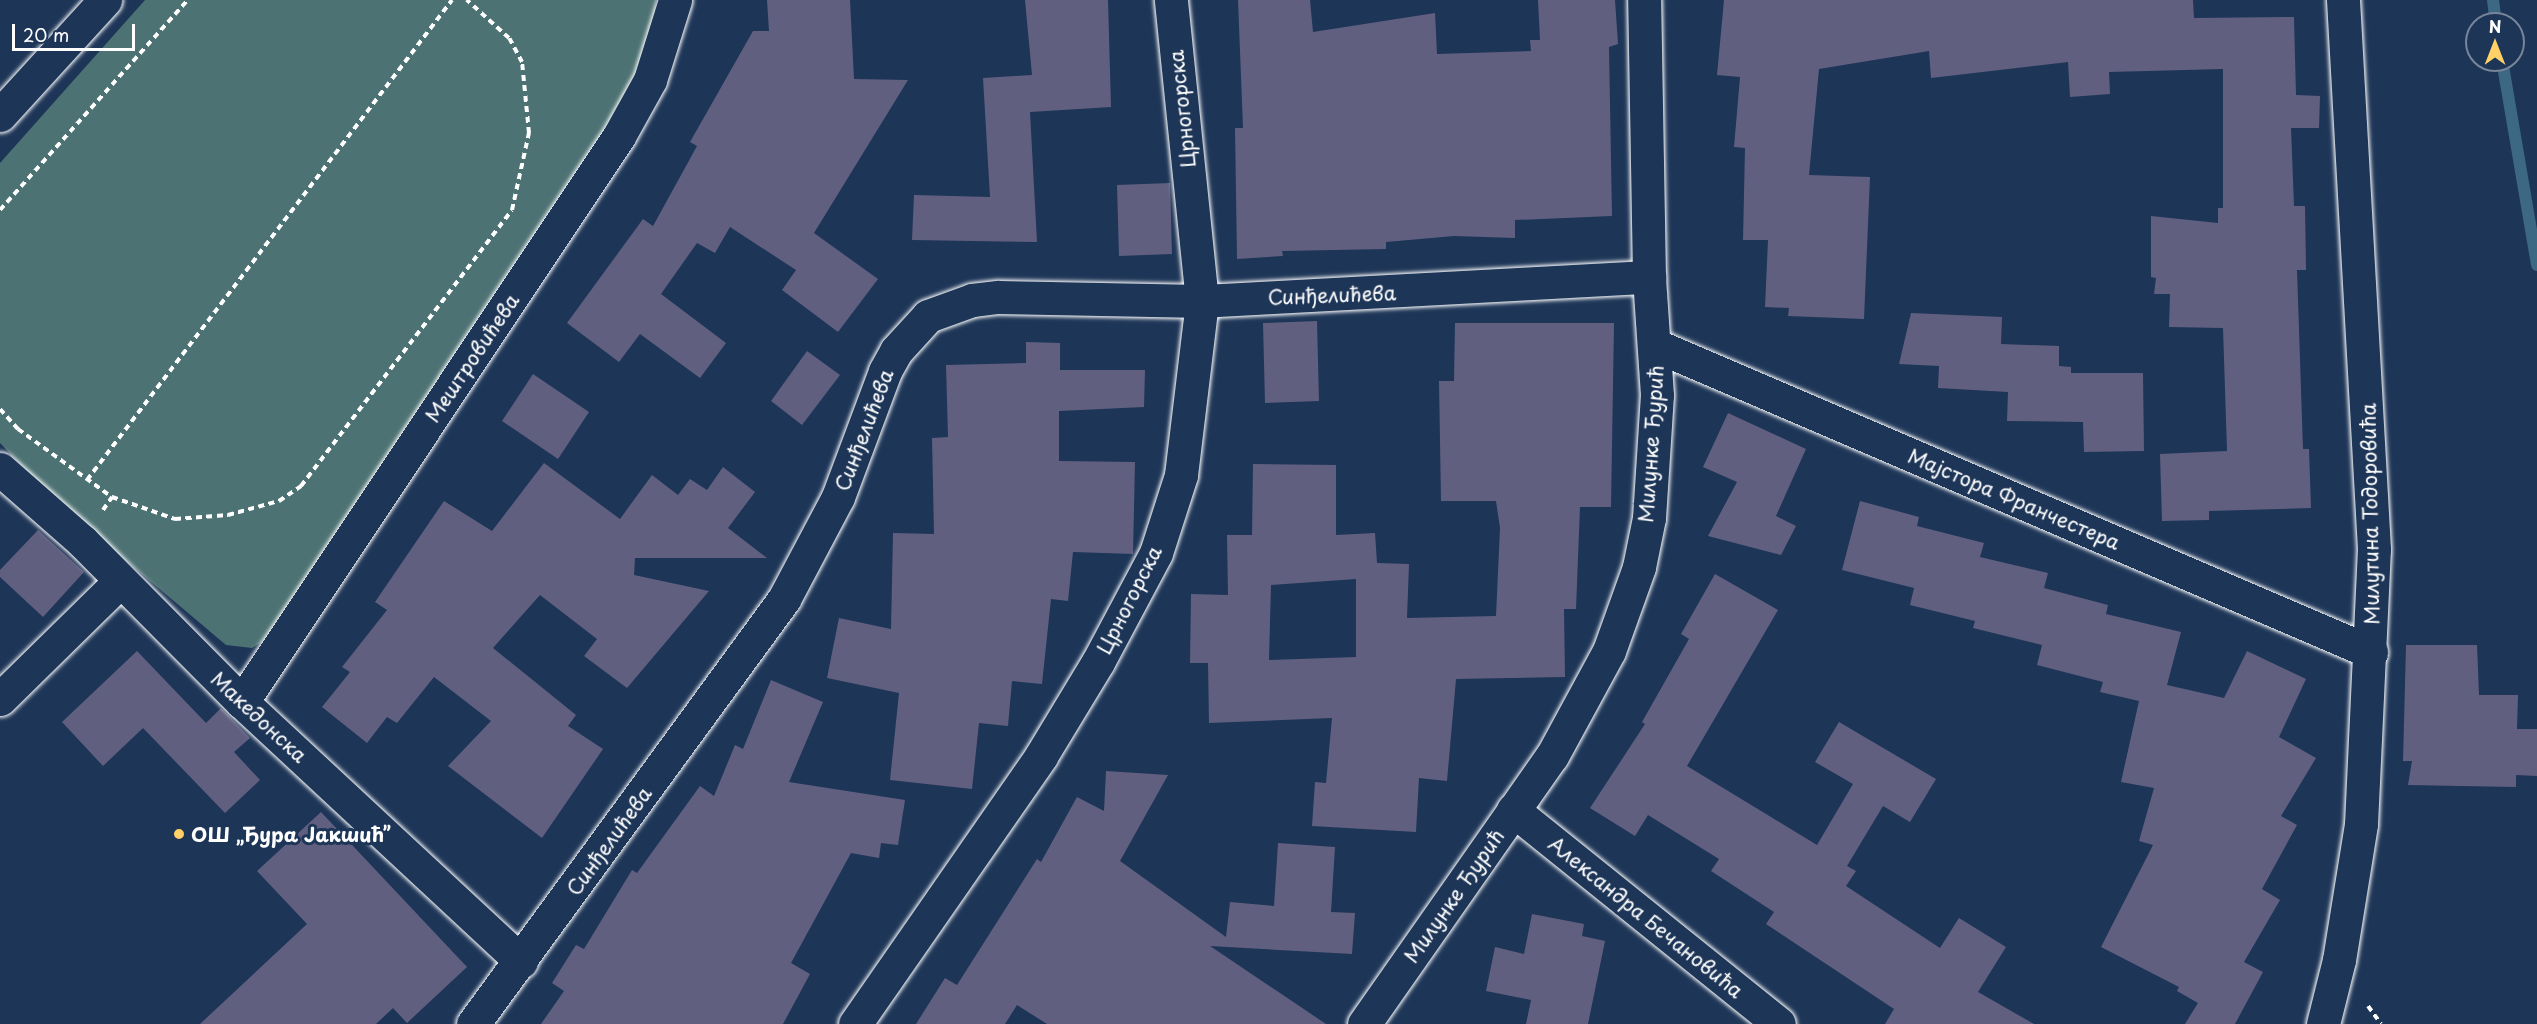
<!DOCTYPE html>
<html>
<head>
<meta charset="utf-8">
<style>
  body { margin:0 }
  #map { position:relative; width:2537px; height:1024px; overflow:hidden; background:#1d3557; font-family:"Playpen Sans",sans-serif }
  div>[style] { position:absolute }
  .green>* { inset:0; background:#4d7273 }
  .stream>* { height:12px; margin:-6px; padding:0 6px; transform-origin:6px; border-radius:6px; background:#3c6883 }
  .building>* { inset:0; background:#615f80 }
  .path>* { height:4px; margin-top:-2px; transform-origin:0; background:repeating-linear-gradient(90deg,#fff 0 6px,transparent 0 10.5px) }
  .roads { filter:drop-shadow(0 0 2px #fff) drop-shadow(0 0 2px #fff) }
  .minor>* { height:33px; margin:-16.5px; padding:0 16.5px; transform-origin:16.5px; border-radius:16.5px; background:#1d3557 }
  .dots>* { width:16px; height:16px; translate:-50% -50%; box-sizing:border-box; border:3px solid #1d3557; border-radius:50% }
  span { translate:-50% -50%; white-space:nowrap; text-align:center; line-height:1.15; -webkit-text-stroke:6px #1d3557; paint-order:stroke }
  .street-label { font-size:20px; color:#fff }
  .poi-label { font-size:20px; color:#fff; font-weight:700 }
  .left { translate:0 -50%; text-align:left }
  .north { position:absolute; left:2465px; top:12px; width:60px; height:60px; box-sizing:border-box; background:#1d3557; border:2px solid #77869a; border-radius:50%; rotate:0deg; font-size:16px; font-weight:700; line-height:24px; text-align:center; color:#fff }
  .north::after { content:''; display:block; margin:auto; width:21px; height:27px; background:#ffd166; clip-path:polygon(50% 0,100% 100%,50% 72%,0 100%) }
  .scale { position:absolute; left:12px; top:24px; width:123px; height:27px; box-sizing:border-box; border:3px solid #fff; border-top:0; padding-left:8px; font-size:18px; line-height:21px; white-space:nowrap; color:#fff; -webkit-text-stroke:4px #1d3557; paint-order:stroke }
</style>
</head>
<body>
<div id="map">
  <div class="green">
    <i style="clip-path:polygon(145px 0,656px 0,653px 33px,614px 130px,264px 641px,252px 648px,226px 645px,53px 499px,0 443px,0 163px)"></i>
  </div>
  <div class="stream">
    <i style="left:2493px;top:0;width:24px;rotate:83deg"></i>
    <i style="left:2502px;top:60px;width:208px;rotate:80.3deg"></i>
  </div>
  <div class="building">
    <i style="clip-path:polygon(767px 0,850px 0,854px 79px,908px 80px,814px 233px,878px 279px,838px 332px,782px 290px,796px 270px,730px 227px,715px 253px,697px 243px,661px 294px,726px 343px,700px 378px,640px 334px,619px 362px,567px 323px,643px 219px,653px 226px,697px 146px,690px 142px,753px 31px,769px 31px)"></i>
    <i style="clip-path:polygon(1025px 0,1108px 0,1111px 107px,1030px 112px,1037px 242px,912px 240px,914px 195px,990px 197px,983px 78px,1032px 75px)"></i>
    <i style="clip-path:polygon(1238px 0,1310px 0,1313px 32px,1435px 13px,1437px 54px,1531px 51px,1530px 40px,1540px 40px,1538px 0,1615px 0,1618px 44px,1609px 47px,1612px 216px,1515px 220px,1515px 238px,1454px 236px,1386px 242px,1386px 249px,1282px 251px,1283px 256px,1237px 259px,1235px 128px,1243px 128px)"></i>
    <i style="clip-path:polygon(1724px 0,2193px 0,2194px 18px,2294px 17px,2296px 95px,2320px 96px,2319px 128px,2291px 128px,2294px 206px,2305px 206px,2306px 270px,2297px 270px,2303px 449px,2309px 449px,2311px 508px,2209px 511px,2209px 520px,2162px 521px,2160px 454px,2227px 451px,2223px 328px,2169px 327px,2170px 294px,2154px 294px,2156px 278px,2151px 277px,2151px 216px,2218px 223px,2218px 208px,2223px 208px,2223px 69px,2109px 72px,2110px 94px,2070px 97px,2068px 62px,1931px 78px,1929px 51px,1819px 69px,1809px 175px,1870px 177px,1864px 319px,1788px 316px,1789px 308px,1765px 307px,1768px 240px,1743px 240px,1745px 148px,1734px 147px,1740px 77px,1717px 75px)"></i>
    <i style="clip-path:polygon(1170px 183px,1172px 254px,1119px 256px,1117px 185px)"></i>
    <i style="clip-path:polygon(1911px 313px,2002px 317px,2001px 344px,2059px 346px,2059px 366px,2071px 367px,2071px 373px,2143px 373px,2144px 451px,2084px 452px,2083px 422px,2007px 421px,2008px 392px,1938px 388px,1939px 366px,1899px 364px)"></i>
    <i style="clip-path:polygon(1317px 321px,1319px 401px,1265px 403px,1263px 323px)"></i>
    <i style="clip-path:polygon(evenodd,1455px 323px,1614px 323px,1611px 507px,1580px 507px,1576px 609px,1564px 609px,1565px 677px,1456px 679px,1447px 781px,1419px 778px,1416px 832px,1312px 826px,1315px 782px,1326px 783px,1332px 718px,1209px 723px,1208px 663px,1190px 663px,1191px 594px,1228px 595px,1227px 535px,1252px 535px,1253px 464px,1336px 465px,1336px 535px,1375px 533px,1377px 563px,1409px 564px,1407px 618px,1496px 616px,1500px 528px,1496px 501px,1441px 501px,1439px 381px,1454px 381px,1455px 323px,1356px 579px,1356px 657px,1269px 660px,1271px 585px,1356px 579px)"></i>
    <i style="clip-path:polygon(1026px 342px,1060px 343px,1060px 370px,1145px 370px,1144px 407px,1059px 411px,1059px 461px,1135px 462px,1133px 554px,1073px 552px,1068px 601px,1051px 599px,1042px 684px,1012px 681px,1008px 726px,979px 723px,972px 789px,890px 780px,899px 693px,827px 678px,839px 618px,891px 629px,893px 533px,934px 534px,932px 438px,948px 437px,946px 365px,1026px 363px)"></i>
    <i style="clip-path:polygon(807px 351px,840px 375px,802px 425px,771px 401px)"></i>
    <i style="clip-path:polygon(533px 374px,589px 412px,558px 459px,502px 421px)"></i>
    <i style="clip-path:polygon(1728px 413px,1806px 449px,1776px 516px,1796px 526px,1781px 555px,1708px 536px,1737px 482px,1703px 467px)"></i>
    <i style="clip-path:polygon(544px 463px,620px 519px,652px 475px,678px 495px,690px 479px,707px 490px,723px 467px,755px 492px,728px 528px,767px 558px,635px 558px,634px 575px,709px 591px,627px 688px,584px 656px,597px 639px,540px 595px,493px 648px,576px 715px,568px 726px,603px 749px,542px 838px,448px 766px,491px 721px,434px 677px,397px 723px,387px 717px,367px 743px,322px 707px,350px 672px,342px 667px,387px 610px,375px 602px,444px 501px,492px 531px)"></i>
    <i style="clip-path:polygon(1860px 501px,1919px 517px,1917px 526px,1984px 543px,1980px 557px,2048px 573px,2044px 588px,2108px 605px,2106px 614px,2181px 632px,2167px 685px,2224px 698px,2247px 651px,2306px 679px,2279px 737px,2316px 758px,2281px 816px,2297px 825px,2262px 889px,2280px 900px,2244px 962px,2263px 972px,2235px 1024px,2185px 1024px,2198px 1003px,2177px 991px,2179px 987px,2101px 947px,2153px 845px,2139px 841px,2154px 788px,2121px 782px,2139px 701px,2100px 692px,2103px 682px,2037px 665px,2042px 645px,1973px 628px,1975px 621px,1910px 605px,1914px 588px,1842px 570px)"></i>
    <i style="clip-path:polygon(38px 530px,84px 572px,43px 617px,0 577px,0 570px)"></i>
    <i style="clip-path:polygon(1715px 574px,1778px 610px,1687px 766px,1817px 845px,1853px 784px,1815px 762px,1839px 722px,1936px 779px,1910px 822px,1883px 806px,1847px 866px,1856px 871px,1846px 886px,1940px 948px,1959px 918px,2006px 947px,1978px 992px,2034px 1024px,1885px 1024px,1894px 1009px,1766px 924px,1774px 912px,1711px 871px,1719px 859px,1648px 815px,1635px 836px,1590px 808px,1645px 724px,1642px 722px,1689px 639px,1681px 634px)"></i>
    <i style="clip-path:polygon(2406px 645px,2477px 645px,2479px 695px,2518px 695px,2517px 729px,2537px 729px,2537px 776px,2516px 775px,2516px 787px,2408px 785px,2412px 761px,2403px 761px)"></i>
    <i style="clip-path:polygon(137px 651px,206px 723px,221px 708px,250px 738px,234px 752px,260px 780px,225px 813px,143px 728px,103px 766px,62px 722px)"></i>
    <i style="clip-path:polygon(771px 680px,823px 702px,789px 782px,905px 800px,898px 845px,881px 843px,879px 858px,851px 853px,791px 963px,810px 974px,783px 1024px,541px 1024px,564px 991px,552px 983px,576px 945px,584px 949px,632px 870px,637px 873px,700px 786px,714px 796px,735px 745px,743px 749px)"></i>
    <i style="clip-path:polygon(1106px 771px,1168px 775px,1120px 861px,1226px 937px,1230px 902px,1274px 906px,1278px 843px,1335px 847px,1331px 912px,1355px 913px,1352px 954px,1210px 946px,1326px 1024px,1047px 1024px,1017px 1005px,1005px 1024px,916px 1024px,945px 978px,957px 985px,1037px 859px,1041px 862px,1077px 797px,1104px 811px)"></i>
    <i style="clip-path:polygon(321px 812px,467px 967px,407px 1023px,393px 1008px,376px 1024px,200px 1024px,307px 924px,257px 871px)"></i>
    <i style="clip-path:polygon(1532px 914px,1584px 924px,1582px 936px,1605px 941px,1588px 1024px,1526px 1024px,1531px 1000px,1486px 991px,1495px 947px,1524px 954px)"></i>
  </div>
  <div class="path">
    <i style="left:0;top:210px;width:282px;rotate:-48.2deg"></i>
    <i style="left:0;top:409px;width:27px;rotate:48deg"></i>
    <i style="left:18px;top:429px;width:116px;rotate:35.9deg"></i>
    <i style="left:112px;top:497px;width:67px;rotate:19.2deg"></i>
    <i style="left:175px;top:519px;width:53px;rotate:-4.3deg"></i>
    <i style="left:228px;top:515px;width:53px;rotate:-15.4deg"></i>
    <i style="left:279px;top:501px;width:27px;rotate:-34deg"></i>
    <i style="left:301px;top:486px;width:347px;rotate:-52.6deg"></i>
    <i style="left:512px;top:210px;width:79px;rotate:-77.6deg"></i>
    <i style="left:529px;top:133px;width:71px;rotate:-95.6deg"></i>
    <i style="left:522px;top:62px;width:27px;rotate:-118deg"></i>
    <i style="left:509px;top:38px;width:57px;rotate:-137.9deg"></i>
    <i style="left:87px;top:480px;width:603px;rotate:-52.75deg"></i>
    <i style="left:103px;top:510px;width:16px;rotate:-55deg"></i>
    <i style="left:2368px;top:1006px;width:22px;rotate:54deg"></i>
  </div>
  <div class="roads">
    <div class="minor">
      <i style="left:0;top:115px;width:156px;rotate:-47.6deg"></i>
      <i style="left:1657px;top:346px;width:777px;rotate:23.2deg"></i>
      <i style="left:0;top:469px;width:109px;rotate:41.3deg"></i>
      <i style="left:82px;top:541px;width:227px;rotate:45.2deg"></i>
      <i style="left:242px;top:702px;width:381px;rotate:42.9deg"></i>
      <i style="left:0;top:699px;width:167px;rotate:-44.5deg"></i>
      <i style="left:242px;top:702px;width:680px;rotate:-56.33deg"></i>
      <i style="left:619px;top:136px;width:64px;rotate:-61deg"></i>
      <i style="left:650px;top:80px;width:84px;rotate:-72.6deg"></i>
      <i style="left:1513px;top:810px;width:341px;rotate:38.8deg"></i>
      <i style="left:473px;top:1024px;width:527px;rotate:-53.8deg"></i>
      <i style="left:784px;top:599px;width:115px;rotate:-62.1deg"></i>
      <i style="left:838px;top:497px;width:134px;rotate:-69.5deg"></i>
      <i style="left:885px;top:371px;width:23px;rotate:-61deg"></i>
      <i style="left:896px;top:351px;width:47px;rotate:-47.6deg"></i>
      <i style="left:928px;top:316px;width:47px;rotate:-20deg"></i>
      <i style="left:972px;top:300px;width:26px;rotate:-7deg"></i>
      <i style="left:998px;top:297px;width:204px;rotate:1.1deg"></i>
      <i style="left:1202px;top:301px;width:448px;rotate:-3.1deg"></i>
      <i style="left:855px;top:1024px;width:326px;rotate:-55.2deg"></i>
      <i style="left:1041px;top:756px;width:110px;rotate:-58.8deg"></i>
      <i style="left:1098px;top:662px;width:123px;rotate:-62deg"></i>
      <i style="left:1156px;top:553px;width:82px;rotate:-72.2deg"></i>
      <i style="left:1181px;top:475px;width:175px;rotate:-83.1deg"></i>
      <i style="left:1202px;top:301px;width:303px;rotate:-95.9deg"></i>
      <i style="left:1364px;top:1024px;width:327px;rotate:-55deg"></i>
      <i style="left:1552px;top:756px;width:119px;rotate:-61.5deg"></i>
      <i style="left:1609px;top:651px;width:89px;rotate:-70.3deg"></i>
      <i style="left:1639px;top:567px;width:50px;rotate:-78.5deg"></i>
      <i style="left:1649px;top:518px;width:123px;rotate:-86.3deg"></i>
      <i style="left:1657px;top:395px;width:118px;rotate:-93.9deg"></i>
      <i style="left:1649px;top:277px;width:277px;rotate:-91deg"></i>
      <i style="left:2323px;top:1024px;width:66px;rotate:-76deg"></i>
      <i style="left:2339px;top:960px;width:138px;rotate:-80.8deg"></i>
      <i style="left:2361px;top:824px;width:275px;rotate:-87.3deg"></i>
      <i style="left:2374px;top:549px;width:550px;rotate:-93.23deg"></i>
    </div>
  </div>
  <div class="dots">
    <i style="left:179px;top:834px;background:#ffd166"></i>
  </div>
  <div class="street-label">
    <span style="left:1182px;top:109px;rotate:-96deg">Црногорска</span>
    <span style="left:1332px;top:295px;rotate:-2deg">Синђелићева</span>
    <span style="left:472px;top:358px;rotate:-56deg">Мештровићева</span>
    <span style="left:864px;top:430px;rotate:-69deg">Синђелићева</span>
    <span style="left:1651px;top:444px;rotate:-86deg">Милунке Ђурић</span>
    <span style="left:2014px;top:499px;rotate:23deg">Мајстора Франчестера</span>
    <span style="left:2370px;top:514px;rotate:-91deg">Милутина Тодоровића</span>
    <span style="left:1129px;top:600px;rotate:-63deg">Црногорска</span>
    <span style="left:259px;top:717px;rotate:43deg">Македонска</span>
    <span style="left:609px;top:841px;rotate:-54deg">Синђелићева</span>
    <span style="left:1454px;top:896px;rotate:-55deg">Милунке Ђурић</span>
    <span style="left:1646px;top:917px;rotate:39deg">Александра Бечановића</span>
  </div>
  <div class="poi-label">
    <span class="left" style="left:191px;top:834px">ОШ „Ђура Јакшић”</span>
  </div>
  <div class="north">N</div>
  <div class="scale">20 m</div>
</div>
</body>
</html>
